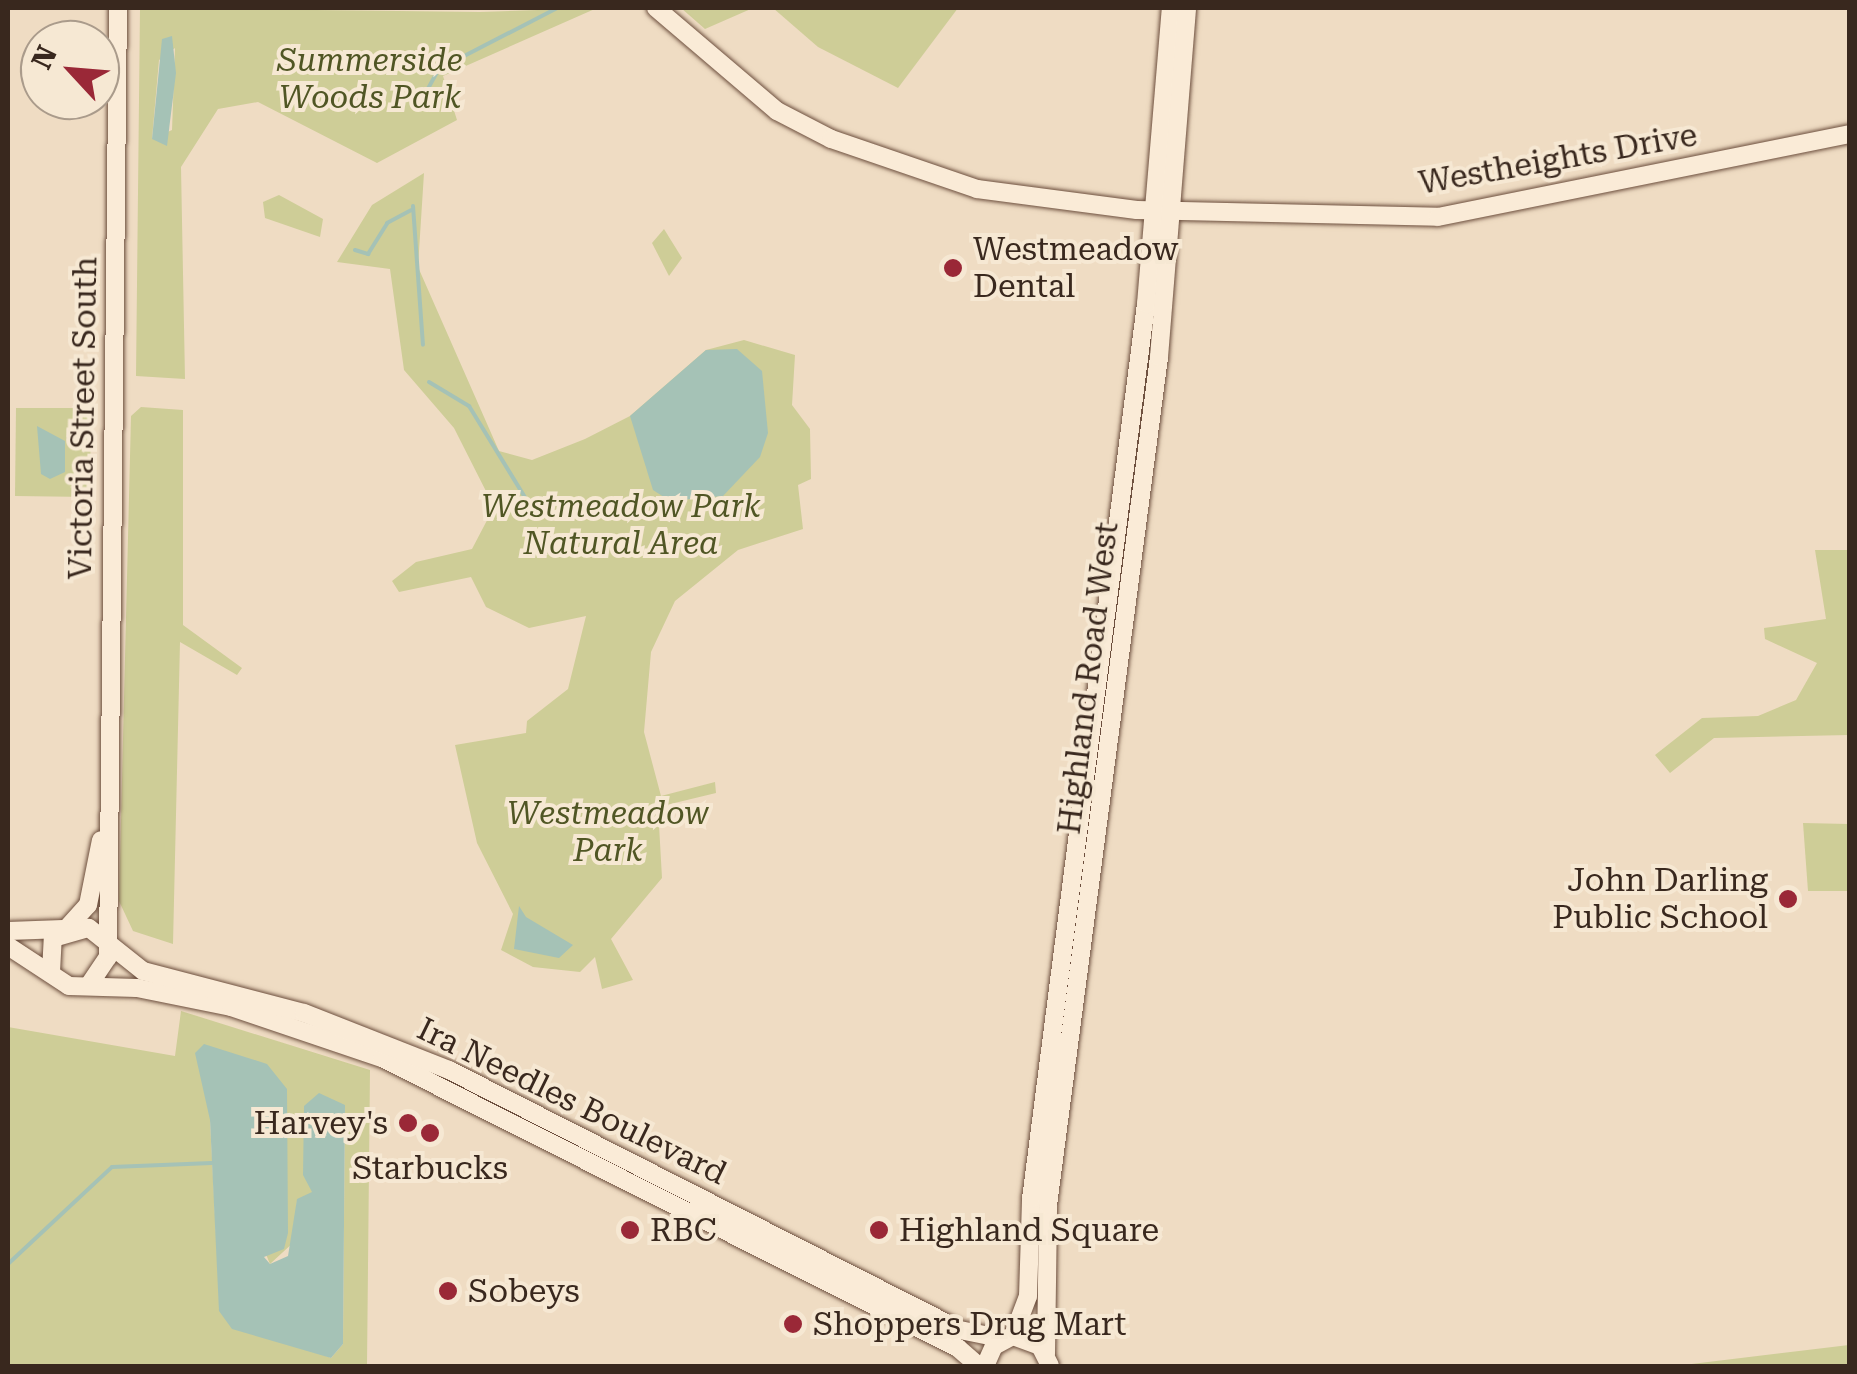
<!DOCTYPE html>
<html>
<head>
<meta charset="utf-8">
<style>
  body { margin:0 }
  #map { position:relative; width:1857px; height:1374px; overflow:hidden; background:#efdcc3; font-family:"Roboto Serif",serif }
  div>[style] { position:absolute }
  .green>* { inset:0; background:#cecd97 }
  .water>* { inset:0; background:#a5c2b6 }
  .stream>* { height:4px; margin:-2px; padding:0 2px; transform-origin:2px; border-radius:2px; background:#a5c2b6 }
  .roads { filter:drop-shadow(0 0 2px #6c4e3d) drop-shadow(0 0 2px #6c4e3d) }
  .secondary>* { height:18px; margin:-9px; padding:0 9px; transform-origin:9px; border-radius:9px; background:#faebd7 }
  .dots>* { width:28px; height:28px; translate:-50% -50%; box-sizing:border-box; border:5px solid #f6e8d3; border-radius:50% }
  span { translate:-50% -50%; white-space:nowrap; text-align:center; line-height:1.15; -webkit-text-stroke:8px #f6e8d3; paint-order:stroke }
  .park-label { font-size:32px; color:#505624; font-style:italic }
  .street-label { font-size:32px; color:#39281e }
  .poi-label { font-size:32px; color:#39281e }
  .left { translate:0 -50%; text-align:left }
  .right { translate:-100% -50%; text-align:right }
  .frame { position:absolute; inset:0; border:10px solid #39281e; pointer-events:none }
  .north { position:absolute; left:20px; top:20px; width:100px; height:100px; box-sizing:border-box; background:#f6e8d3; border:2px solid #aa9b8b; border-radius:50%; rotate:296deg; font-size:28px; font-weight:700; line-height:40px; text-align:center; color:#39281e }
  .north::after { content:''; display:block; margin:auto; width:35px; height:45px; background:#9a2837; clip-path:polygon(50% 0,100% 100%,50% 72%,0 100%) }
</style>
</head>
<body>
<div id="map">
  <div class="green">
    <i style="clip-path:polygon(evenodd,140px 8px,480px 12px,597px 8px,443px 76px,457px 120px,377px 163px,258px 102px,218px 109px,181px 167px,185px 379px,136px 376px,140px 8px,175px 48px,172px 130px,152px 139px,159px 60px,175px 48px)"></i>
    <i style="clip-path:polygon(681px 8px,680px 8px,753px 8px,705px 29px)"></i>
    <i style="clip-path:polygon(773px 8px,958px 8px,898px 88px,818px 47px)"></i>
    <i style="clip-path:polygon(424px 173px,418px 267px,499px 451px,532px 460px,585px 439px,630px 416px,706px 350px,744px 340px,795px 355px,792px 405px,810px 429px,811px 479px,798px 485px,803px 529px,738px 550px,675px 601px,651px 652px,644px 732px,661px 796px,715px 782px,716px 793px,658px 807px,662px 878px,611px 939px,633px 980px,602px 989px,595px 957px,580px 972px,533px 967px,501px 950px,513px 914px,477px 843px,455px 745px,526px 733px,527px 721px,568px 689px,586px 616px,529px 628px,486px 607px,471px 577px,399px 592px,392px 581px,416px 562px,472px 549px,494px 507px,454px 428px,404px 370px,390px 269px,337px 262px,372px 205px)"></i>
    <i style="clip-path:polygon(279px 195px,323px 219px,320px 237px,265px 218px,263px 202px)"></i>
    <i style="clip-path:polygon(664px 229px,682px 258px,669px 276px,652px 243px)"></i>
    <i style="clip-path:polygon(141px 407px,183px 410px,183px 625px,242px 668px,237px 675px,180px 642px,173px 944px,133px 931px,119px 901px,131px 416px)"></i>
    <i style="clip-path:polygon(16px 408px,92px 408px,89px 497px,15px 496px)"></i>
    <i style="clip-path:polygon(1815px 550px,1849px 550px,1849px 735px,1714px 738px,1670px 773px,1655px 755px,1702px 718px,1758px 716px,1796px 700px,1817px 663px,1765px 639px,1764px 628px,1826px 619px)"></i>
    <i style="clip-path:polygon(1803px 823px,1849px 824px,1849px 891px,1808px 891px)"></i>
    <i style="clip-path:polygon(evenodd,181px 1011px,370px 1070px,367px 1366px,8px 1366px,8px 1027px,175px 1056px,181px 1011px,345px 1105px,343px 1344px,331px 1358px,220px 1311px,210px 1120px,270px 1264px,295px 1241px,297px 1200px,312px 1193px,345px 1105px)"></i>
    <i style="clip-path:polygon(1849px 1345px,1849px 1366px,1675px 1366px)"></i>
  </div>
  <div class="water">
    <i style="clip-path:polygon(172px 36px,176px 73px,167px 146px,152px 139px,162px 39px)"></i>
    <i style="clip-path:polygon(737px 349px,762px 371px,768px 433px,760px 457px,723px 496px,670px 501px,653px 490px,630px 416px,706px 350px)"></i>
    <i style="clip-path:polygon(37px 426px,65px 441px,65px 472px,50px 479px,41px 474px)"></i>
    <i style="clip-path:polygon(519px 906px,526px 917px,573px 945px,559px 958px,514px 949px)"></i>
    <i style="clip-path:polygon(204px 1044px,267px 1064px,287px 1089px,288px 1233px,284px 1249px,264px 1257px,270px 1264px,288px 1256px,297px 1199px,312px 1192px,303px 1175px,304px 1106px,319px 1093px,345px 1105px,343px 1344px,331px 1358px,232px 1329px,219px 1311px,210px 1120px,195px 1053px)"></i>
  </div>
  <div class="stream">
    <i style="left:420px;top:103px;width:39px;rotate:-61deg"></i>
    <i style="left:439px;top:69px;width:133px;rotate:-27.3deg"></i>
    <i style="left:413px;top:206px;width:139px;rotate:85.9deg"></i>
    <i style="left:355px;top:250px;width:14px;rotate:17deg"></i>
    <i style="left:368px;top:254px;width:36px;rotate:-58deg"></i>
    <i style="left:387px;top:223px;width:27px;rotate:-28deg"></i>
    <i style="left:429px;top:382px;width:47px;rotate:31deg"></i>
    <i style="left:469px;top:406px;width:124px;rotate:58.5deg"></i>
    <i style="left:8px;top:1264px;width:142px;rotate:-43deg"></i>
    <i style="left:112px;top:1167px;width:100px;rotate:-2.3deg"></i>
  </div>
  <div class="roads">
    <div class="secondary">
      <i style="left:656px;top:8px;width:159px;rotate:40.4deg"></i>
      <i style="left:777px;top:111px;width:61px;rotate:27.4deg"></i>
      <i style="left:831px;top:139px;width:154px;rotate:18.9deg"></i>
      <i style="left:977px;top:189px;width:161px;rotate:7.5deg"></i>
      <i style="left:1137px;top:210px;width:301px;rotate:1.3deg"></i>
      <i style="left:1438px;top:217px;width:420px;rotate:-11.4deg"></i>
      <i style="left:67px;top:928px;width:31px;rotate:-48deg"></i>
      <i style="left:88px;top:905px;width:66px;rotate:-78.7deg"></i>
      <i style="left:8px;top:931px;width:55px;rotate:-2.1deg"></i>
      <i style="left:8px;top:946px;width:73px;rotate:33.3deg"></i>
      <i style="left:69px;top:986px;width:68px;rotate:1.7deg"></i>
      <i style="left:137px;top:988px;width:96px;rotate:11.4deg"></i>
      <i style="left:231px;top:1007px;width:159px;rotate:18.7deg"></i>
      <i style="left:382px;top:1058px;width:645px;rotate:26.72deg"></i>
      <i style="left:958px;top:1348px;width:28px;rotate:41deg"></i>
      <i style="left:51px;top:972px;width:34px;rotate:-87deg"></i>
      <i style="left:53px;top:938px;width:37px;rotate:-16deg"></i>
      <i style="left:89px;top:928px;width:69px;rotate:38.5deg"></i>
      <i style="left:143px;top:971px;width:166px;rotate:14.6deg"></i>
      <i style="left:304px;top:1013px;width:156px;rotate:21.5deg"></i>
      <i style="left:449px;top:1070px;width:573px;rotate:26.97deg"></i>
      <i style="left:960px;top:1330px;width:45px;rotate:11.6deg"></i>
      <i style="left:89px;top:985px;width:34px;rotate:-56deg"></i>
      <i style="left:108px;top:957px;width:949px;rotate:-89.4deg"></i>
      <i style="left:1013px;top:1336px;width:43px;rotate:-69.4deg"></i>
      <i style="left:1028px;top:1296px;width:97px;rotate:-88.2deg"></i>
      <i style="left:1031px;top:1199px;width:902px;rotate:-82.68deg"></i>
      <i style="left:1146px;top:304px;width:297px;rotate:-85.2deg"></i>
      <i style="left:1046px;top:1354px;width:149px;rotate:-89.2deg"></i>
      <i style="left:1048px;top:1205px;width:855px;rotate:-82.54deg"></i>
      <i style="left:1159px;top:357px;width:350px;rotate:-85.4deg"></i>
      <i style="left:985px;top:1366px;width:22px;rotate:-66deg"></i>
      <i style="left:994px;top:1346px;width:21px;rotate:-28deg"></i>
      <i style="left:1013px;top:1336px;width:29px;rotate:20deg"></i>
      <i style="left:1040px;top:1346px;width:22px;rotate:63deg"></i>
    </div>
  </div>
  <div class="dots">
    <i style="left:953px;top:268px;background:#9a2837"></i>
    <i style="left:1788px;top:899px;background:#9a2837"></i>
    <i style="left:408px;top:1123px;background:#9a2837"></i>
    <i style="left:430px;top:1133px;background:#9a2837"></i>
    <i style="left:630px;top:1230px;background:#9a2837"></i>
    <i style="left:879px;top:1230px;background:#9a2837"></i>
    <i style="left:448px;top:1291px;background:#9a2837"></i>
    <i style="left:793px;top:1324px;background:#9a2837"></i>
  </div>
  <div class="park-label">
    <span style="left:370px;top:79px">Summerside<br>Woods Park</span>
    <span style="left:621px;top:525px">Westmeadow Park<br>Natural Area</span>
    <span style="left:608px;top:832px">Westmeadow<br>Park</span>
  </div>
  <div class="street-label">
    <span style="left:1558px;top:159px;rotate:-10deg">Westheights Drive</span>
    <span style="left:83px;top:418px;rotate:-89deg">Victoria Street South</span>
    <span style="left:1088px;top:678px;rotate:-83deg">Highland Road West</span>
    <span style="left:572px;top:1101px;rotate:26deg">Ira Needles Boulevard</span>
  </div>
  <div class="poi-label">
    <span class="left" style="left:973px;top:268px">Westmeadow<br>Dental</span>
    <span class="right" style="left:1768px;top:899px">John Darling<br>Public School</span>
    <span class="right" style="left:388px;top:1123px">Harvey's</span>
    <span style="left:430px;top:1168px">Starbucks</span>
    <span class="left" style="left:650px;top:1230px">RBC</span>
    <span class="left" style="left:899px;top:1230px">Highland Square</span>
    <span class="left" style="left:468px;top:1291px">Sobeys</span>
    <span class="left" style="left:813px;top:1324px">Shoppers Drug Mart</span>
  </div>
  <div class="frame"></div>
  <div class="north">N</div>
</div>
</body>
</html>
